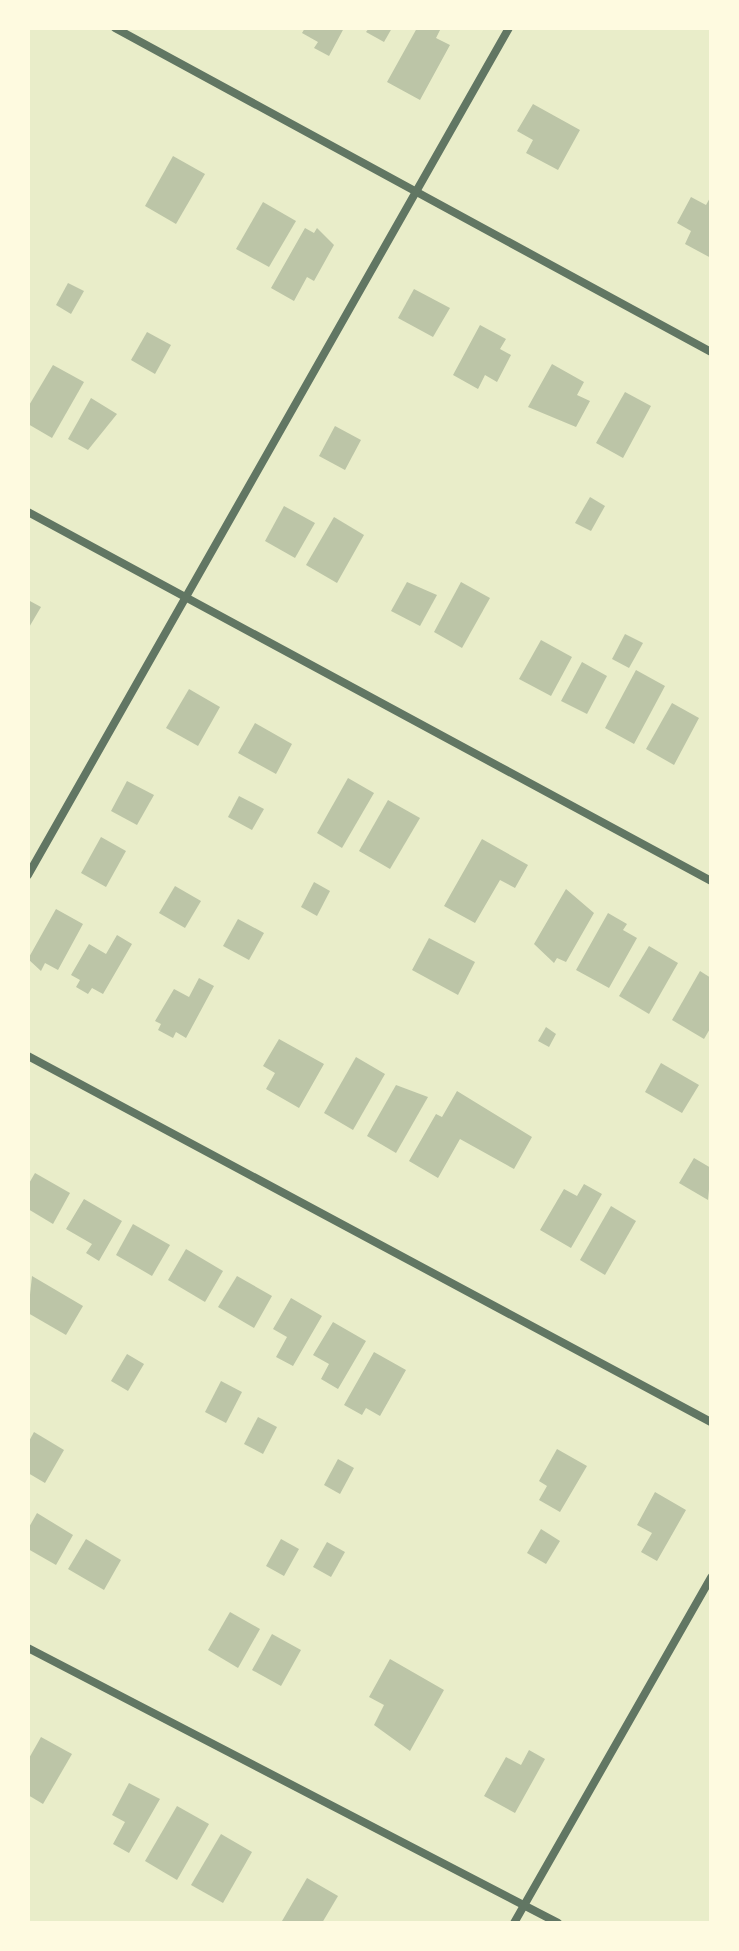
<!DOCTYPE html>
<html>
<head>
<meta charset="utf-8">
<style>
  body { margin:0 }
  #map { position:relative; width:739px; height:1951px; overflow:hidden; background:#e9edc9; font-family:Poppins,sans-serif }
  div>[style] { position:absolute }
  .building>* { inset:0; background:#bcc5a7 }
  .minor>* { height:8px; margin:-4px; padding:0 4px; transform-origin:4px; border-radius:4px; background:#617663 }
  span { translate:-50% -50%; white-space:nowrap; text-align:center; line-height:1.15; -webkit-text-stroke:8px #fefae0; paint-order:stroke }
  .frame { position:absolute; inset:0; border:30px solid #fefae0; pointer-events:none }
</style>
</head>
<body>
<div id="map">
  <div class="building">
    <i style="clip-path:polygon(305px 28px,344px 28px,329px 56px,314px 48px,318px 42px,302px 33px)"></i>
    <i style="clip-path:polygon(369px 28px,392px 28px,384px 42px,366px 32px)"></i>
    <i style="clip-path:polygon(417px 28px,441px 28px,436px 38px,450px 45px,420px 100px,387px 82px)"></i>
    <i style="clip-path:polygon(533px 104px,580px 130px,558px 170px,526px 153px,533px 140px,517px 131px)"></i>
    <i style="clip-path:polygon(173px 156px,205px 174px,176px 224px,145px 206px)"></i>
    <i style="clip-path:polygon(711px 196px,711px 258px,685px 244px,691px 231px,677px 223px,691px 197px,706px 205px)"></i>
    <i style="clip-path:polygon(263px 202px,296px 221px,269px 267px,236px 249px)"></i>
    <i style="clip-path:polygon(305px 228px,314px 233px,317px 228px,334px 245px,314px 281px,307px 277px,294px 301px,271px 288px)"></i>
    <i style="clip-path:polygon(68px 283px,84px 291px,71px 314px,56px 305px)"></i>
    <i style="clip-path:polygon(414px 289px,450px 308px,433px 337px,398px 318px)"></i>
    <i style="clip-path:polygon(480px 325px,506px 339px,500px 349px,511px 355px,497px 382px,485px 375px,478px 389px,453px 375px)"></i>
    <i style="clip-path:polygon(147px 332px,171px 345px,155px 374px,131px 360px)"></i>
    <i style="clip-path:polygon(552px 364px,584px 382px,577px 395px,590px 401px,576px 427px,528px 407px)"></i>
    <i style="clip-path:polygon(53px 365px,84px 382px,52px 438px,28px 424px,28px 407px)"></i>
    <i style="clip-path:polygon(625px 392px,651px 406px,623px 458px,596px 443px)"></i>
    <i style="clip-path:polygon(91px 398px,117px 414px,88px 450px,68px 439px)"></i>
    <i style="clip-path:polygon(335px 426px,361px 440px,345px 470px,319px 456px)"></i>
    <i style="clip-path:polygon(590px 497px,605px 506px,591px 531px,575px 523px)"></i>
    <i style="clip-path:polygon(284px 506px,315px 523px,295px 558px,265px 541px)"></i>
    <i style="clip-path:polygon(334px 517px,364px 535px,337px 583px,306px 565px)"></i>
    <i style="clip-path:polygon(407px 582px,437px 595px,420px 626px,391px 611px)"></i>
    <i style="clip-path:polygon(461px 582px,490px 598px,462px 648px,434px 632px)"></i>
    <i style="clip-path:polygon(28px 600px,41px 607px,28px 629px)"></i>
    <i style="clip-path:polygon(625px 634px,643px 643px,629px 668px,612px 659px)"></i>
    <i style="clip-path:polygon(541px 640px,572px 657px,551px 696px,519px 679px)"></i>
    <i style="clip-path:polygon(582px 662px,607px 676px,587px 714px,561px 701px)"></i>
    <i style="clip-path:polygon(636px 670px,665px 686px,634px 744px,605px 728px)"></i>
    <i style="clip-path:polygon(189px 689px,220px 707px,198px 746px,166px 728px)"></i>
    <i style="clip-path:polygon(672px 703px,699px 718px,674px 765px,646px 749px)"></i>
    <i style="clip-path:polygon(255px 723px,292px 744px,276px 774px,238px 753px)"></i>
    <i style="clip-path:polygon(348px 778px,374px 793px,342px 848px,317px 833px)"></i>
    <i style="clip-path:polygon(127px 781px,154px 795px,137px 825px,111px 811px)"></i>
    <i style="clip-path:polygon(239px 796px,264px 809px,252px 830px,228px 817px)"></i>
    <i style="clip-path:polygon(388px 800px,420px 818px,390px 869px,359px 851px)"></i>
    <i style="clip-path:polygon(101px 837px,126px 851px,106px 887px,81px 873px)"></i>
    <i style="clip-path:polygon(482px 839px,528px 865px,515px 888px,500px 880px,475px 923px,444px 906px)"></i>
    <i style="clip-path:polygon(314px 882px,330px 891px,317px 916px,301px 907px)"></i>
    <i style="clip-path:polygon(175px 886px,201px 901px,185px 928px,159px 913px)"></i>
    <i style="clip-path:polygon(566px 889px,594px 913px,566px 962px,557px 958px,554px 963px,534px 944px)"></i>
    <i style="clip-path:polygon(56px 909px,83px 924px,58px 970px,45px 963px,41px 971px,28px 959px)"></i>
    <i style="clip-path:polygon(608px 913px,627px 924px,623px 930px,637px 938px,609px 988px,576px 970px)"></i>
    <i style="clip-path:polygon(238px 919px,264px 933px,249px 960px,223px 946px)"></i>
    <i style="clip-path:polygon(117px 935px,132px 944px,103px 994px,92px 988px,88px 994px,76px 987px,80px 980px,71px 975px,89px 944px,106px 954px)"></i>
    <i style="clip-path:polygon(429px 938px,475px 962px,458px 995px,412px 970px)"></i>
    <i style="clip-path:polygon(649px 946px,678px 963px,649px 1014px,619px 996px)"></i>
    <i style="clip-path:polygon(700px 971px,711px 978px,711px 1027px,704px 1039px,672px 1020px)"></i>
    <i style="clip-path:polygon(199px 978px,214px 986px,186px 1038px,176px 1032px,173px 1038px,158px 1030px,161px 1024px,155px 1021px,174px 989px,189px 997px)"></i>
    <i style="clip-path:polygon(546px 1027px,556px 1034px,549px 1047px,538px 1041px)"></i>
    <i style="clip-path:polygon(279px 1039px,324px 1064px,299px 1108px,266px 1089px,275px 1073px,263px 1066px)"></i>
    <i style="clip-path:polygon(356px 1057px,385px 1074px,353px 1130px,324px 1113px)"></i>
    <i style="clip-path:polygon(661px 1063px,699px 1085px,682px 1113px,645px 1092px)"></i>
    <i style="clip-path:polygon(396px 1085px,428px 1097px,396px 1153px,367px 1136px)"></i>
    <i style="clip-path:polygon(457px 1091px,532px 1137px,514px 1169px,460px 1139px,438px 1178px,409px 1161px,436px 1114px,442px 1117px)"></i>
    <i style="clip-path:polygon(694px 1158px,711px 1168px,708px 1200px,679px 1183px)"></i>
    <i style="clip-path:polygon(35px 1173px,70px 1193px,53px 1224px,28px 1209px,28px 1185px)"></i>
    <i style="clip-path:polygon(584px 1184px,602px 1194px,571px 1248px,540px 1230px,564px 1189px,577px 1196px)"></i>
    <i style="clip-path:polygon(84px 1199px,122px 1221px,99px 1261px,86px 1253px,92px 1244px,66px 1229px)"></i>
    <i style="clip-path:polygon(611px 1206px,636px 1221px,605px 1275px,580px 1260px)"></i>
    <i style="clip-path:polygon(133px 1224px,170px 1245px,152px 1276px,116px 1255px)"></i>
    <i style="clip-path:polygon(186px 1249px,223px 1271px,205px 1302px,168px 1280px)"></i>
    <i style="clip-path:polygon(32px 1276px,83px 1306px,66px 1335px,28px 1313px)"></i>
    <i style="clip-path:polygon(237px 1276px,272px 1296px,254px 1328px,218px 1307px)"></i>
    <i style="clip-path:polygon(291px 1298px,322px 1316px,293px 1366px,276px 1357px,287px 1337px,273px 1329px)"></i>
    <i style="clip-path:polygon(333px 1322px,366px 1341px,338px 1389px,321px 1379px,329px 1364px,313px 1355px)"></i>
    <i style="clip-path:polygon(374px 1352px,406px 1370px,380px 1416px,366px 1408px,362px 1415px,344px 1405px)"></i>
    <i style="clip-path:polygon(127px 1354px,144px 1364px,128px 1391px,111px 1381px)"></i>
    <i style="clip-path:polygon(221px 1381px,242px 1392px,226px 1423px,205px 1412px)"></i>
    <i style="clip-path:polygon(258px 1417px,277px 1427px,263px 1454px,244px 1444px)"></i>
    <i style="clip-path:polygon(34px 1432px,64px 1450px,45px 1483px,28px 1473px,28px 1443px)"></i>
    <i style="clip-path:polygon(557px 1449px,587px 1466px,560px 1512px,539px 1500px,547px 1486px,539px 1481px)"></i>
    <i style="clip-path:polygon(338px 1459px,354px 1468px,340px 1494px,324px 1485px)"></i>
    <i style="clip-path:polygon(655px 1492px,686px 1510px,657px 1561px,641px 1552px,652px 1533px,637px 1525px)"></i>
    <i style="clip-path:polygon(37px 1513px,73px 1535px,56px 1565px,28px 1549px,28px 1529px)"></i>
    <i style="clip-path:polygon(541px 1529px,560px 1541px,546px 1564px,527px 1553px)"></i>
    <i style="clip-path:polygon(86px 1539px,121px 1560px,104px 1590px,68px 1569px)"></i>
    <i style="clip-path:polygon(281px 1539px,299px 1549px,284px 1576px,266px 1566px)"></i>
    <i style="clip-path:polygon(327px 1542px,345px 1552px,331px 1577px,313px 1567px)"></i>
    <i style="clip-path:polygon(230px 1612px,260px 1629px,238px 1668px,208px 1650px)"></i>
    <i style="clip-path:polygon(272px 1634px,301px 1650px,281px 1686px,252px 1670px)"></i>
    <i style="clip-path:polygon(390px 1659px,444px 1690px,410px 1751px,374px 1725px,384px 1705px,369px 1697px)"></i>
    <i style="clip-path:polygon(41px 1737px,72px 1754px,43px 1804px,28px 1795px,28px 1760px)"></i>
    <i style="clip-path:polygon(529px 1750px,545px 1759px,515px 1813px,484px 1796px,506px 1757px,521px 1765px)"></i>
    <i style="clip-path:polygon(129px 1783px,160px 1799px,129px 1853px,113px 1844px,125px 1822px,112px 1815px)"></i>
    <i style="clip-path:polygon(177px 1806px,209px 1824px,177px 1880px,145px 1861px)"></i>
    <i style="clip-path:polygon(221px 1834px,252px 1852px,223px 1903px,191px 1885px)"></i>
    <i style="clip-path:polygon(307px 1878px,338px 1896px,322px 1923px,286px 1923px,282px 1921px)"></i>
  </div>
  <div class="minor">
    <i style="left:115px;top:28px;width:678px;rotate:28.53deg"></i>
    <i style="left:28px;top:512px;width:776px;rotate:28.38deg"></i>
    <i style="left:28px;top:875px;width:974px;rotate:-60.41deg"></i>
    <i style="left:28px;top:1056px;width:775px;rotate:28.19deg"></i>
    <i style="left:28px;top:1648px;width:597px;rotate:27.42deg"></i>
    <i style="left:514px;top:1923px;width:398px;rotate:-60.3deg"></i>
  </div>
  <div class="frame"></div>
</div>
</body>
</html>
